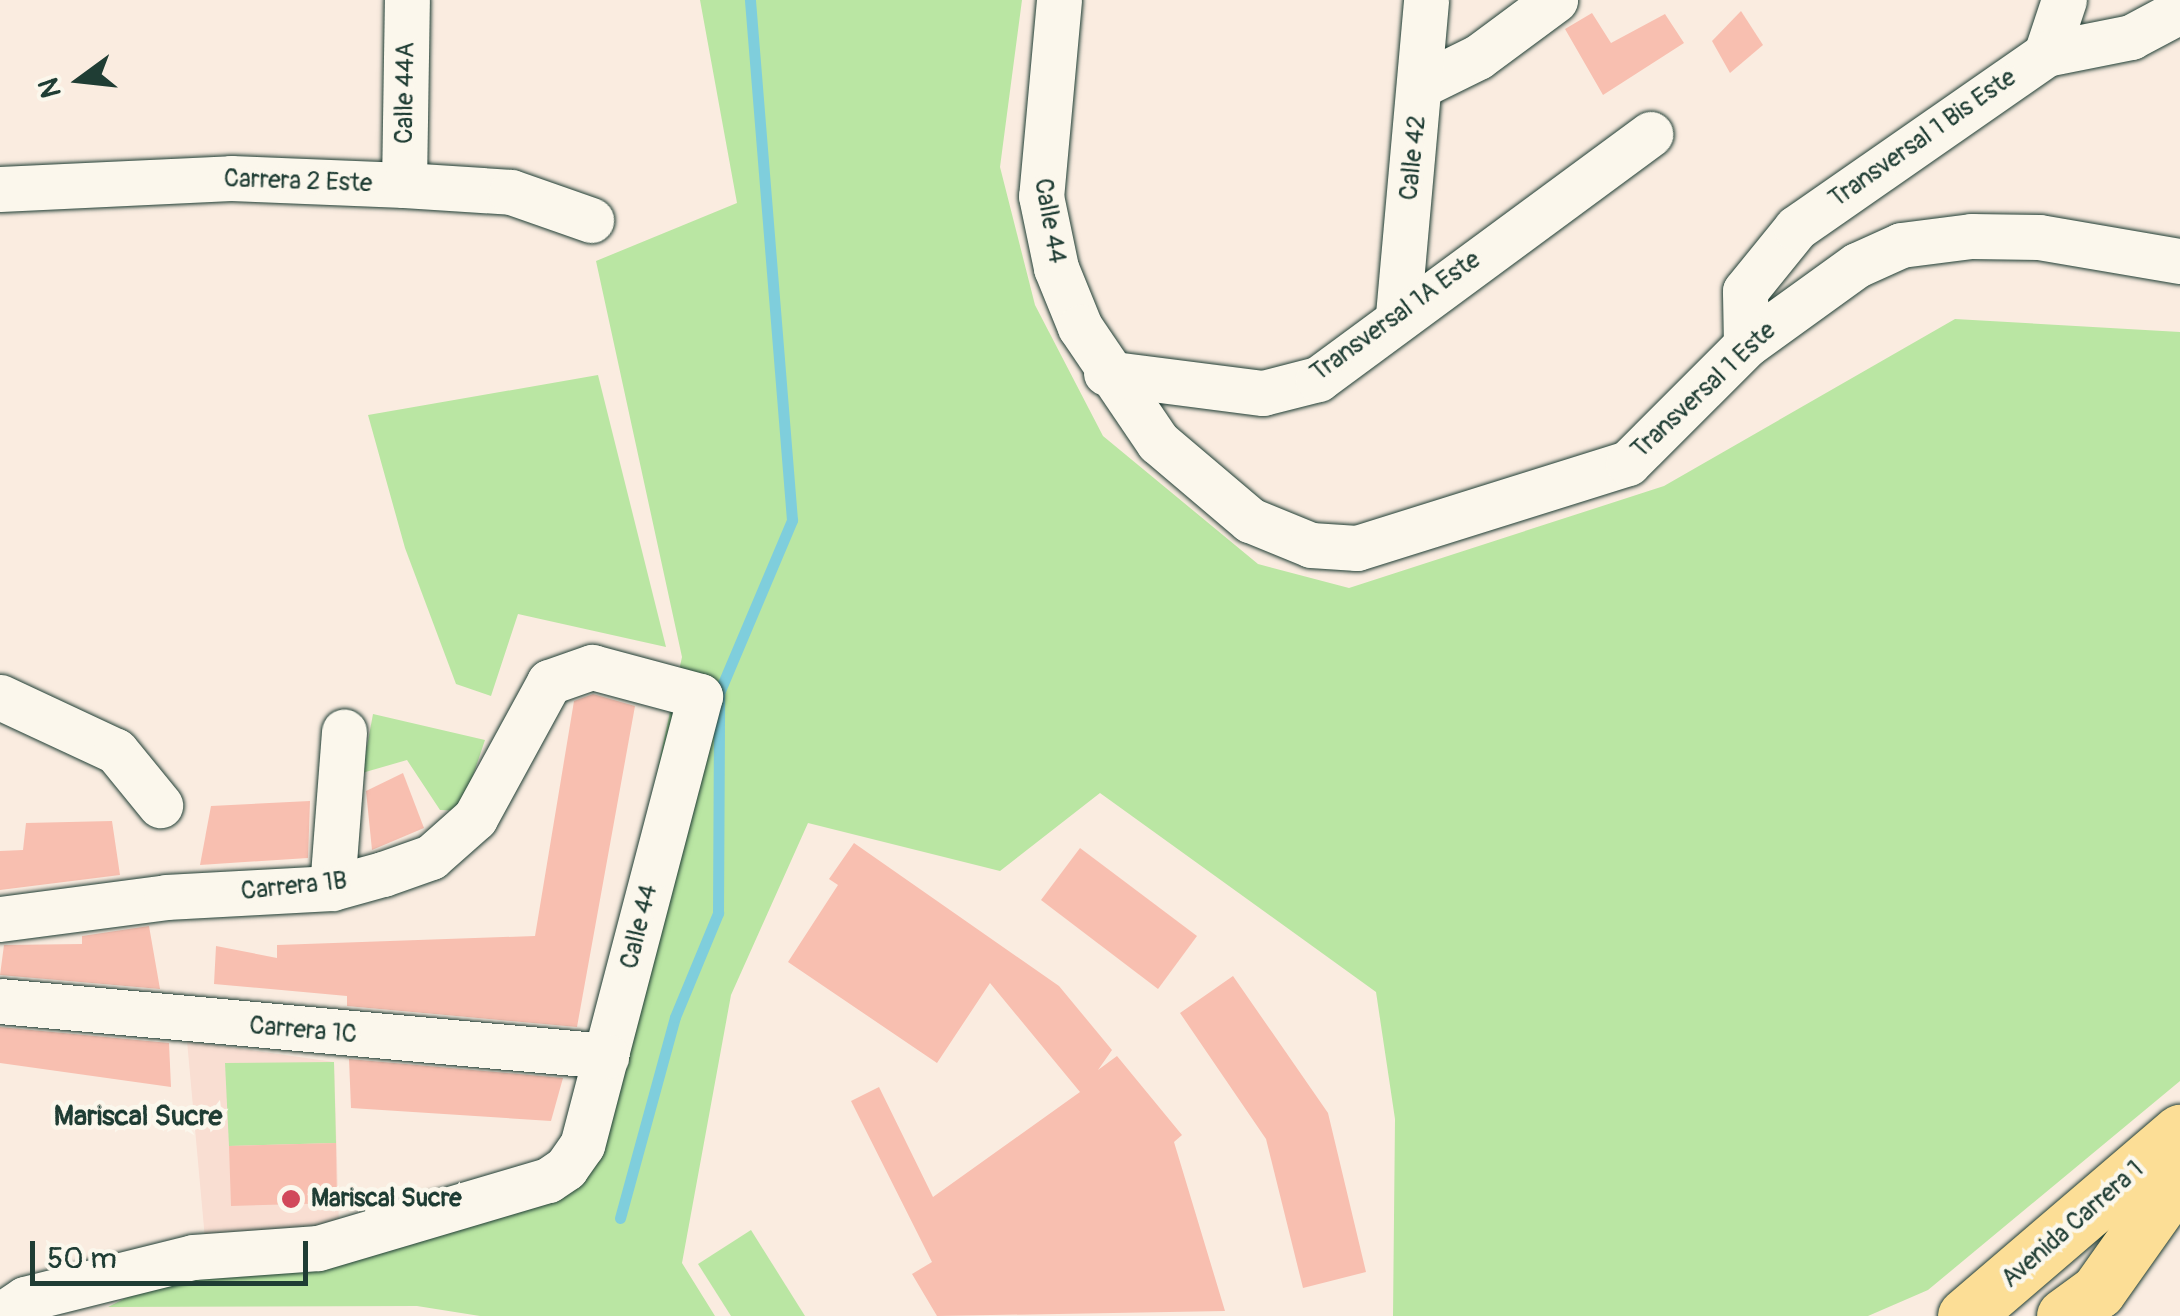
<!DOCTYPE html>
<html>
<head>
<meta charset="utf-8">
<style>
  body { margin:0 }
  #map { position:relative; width:2180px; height:1316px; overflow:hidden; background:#faece0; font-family:Pangolin,sans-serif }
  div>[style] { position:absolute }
  .built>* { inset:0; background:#f9ded2 }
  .green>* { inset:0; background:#bae6a3 }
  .stream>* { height:11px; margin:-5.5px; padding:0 5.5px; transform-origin:5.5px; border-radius:5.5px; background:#7fcedc }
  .building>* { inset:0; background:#f8bfb0 }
  .roads { filter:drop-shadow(0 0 2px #1f3d34) drop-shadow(0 0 2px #1f3d34) }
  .street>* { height:45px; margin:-22.5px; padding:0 22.5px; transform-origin:22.5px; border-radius:22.5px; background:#fbf7ec }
  .primary>* { height:55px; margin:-27.5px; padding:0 27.5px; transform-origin:27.5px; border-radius:27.5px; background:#fcde96 }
  .dots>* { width:28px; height:28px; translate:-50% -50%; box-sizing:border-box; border:5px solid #fbf7ec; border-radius:50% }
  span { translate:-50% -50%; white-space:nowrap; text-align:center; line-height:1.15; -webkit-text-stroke:9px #fbf7ec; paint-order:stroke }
  .street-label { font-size:25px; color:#1f3d34 }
  .poi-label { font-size:25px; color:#1f3d34; font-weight:700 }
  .left { translate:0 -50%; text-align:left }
  .neighbourhood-label { font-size:28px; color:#1f3d34; font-weight:700 }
  .north { position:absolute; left:30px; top:30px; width:100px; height:100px; -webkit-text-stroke:8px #fbf7ec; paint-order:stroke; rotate:255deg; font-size:28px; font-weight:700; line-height:40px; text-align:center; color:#1f3d34 }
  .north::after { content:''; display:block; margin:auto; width:35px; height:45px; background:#1f3d34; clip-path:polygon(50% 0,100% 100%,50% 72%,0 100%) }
  .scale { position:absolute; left:30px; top:1241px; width:278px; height:45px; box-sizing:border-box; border:5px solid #1f3d34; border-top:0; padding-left:12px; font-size:30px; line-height:35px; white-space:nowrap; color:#1f3d34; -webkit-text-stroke:8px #fbf7ec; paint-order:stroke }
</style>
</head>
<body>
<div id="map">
  <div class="built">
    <i style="clip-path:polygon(187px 1041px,334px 1062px,339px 1225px,205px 1239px)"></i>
  </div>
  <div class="green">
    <i style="clip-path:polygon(700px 0,1022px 0,1000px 167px,1035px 305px,1103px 436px,1258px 564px,1349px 588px,1664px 486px,1955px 319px,2180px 332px,2180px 1081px,1928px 1290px,1868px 1316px,1393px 1316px,1395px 1119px,1376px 992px,1100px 793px,1000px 871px,808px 823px,731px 995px,682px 1263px,715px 1316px,480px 1316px,417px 1306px,108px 1307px,163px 1279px,411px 1245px,568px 1180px,682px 657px,596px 261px,737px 203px)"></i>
    <i style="clip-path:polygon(598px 375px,666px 647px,518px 614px,491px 696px,456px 684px,405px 548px,368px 415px)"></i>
    <i style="clip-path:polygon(373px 714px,485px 740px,461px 811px,440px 810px,407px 760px,362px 773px)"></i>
    <i style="clip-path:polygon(334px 1062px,336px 1143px,229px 1146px,225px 1063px)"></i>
    <i style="clip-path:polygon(751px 1230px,805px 1316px,731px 1316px,698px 1264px)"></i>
  </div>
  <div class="stream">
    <i style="left:620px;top:1218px;width:208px;rotate:-74.7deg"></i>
    <i style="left:675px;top:1017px;width:113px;rotate:-67.5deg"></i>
    <i style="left:718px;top:913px;width:220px;rotate:-89.7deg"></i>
    <i style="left:719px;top:693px;width:188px;rotate:-67.1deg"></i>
    <i style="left:792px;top:520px;width:522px;rotate:-94.62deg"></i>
  </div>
  <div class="building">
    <i style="clip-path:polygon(1741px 11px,1763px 45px,1730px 73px,1712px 41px)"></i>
    <i style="clip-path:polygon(1592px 13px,1611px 43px,1665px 14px,1684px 43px,1603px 95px,1565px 29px)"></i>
    <i style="clip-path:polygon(593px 694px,635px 706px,577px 1027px,347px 1006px,347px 996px,214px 984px,216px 946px,277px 958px,277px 945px,535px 936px,574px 701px)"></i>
    <i style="clip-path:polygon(403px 773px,424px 828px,372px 850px,366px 791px)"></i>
    <i style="clip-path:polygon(310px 801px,308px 858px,200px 865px,211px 806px)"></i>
    <i style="clip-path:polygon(112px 821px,120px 875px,0 890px,0 851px,23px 850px,26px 823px)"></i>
    <i style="clip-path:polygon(854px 843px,1059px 986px,1112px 1050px,1098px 1070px,1117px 1056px,1182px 1135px,1174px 1142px,1225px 1311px,937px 1316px,912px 1274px,932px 1262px,851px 1101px,879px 1087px,933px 1197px,1080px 1092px,990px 983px,937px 1063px,788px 962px,838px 885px,829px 879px)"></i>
    <i style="clip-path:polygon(1080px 848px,1197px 936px,1158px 989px,1041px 900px)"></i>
    <i style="clip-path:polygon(149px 926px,160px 989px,0 975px,4px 945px,82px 944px,82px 936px)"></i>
    <i style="clip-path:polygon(1233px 976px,1328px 1113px,1366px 1272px,1303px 1288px,1266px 1139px,1180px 1013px)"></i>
    <i style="clip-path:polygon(0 1027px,169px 1043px,171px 1087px,0 1063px)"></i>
    <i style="clip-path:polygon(349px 1059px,563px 1078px,551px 1121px,351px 1108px)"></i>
    <i style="clip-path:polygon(336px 1143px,337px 1203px,231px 1206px,229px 1146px)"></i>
  </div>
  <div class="roads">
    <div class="street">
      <i style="left:1059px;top:0;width:197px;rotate:95.2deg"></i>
      <i style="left:1041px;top:196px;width:74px;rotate:78.2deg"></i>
      <i style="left:1056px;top:268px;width:64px;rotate:67.9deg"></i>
      <i style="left:1080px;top:327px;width:139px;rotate:55.9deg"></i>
      <i style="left:1158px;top:442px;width:121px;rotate:40.3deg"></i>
      <i style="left:1250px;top:520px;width:66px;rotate:22.3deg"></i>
      <i style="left:1311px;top:545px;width:46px;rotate:3.7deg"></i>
      <i style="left:1357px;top:548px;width:284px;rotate:-17.4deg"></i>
      <i style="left:1628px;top:463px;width:167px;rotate:-45deg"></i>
      <i style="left:1746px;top:345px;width:137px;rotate:-35.8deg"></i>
      <i style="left:1857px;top:265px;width:48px;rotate:-24.4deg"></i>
      <i style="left:1901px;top:245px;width:71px;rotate:-7.3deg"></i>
      <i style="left:1971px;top:236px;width:68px;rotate:0.8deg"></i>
      <i style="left:2039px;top:237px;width:143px;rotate:9.7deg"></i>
      <i style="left:2046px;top:54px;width:57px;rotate:-71.6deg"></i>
      <i style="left:1421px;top:85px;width:64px;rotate:-26.2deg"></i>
      <i style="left:1478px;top:57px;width:96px;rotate:-36.5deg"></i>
      <i style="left:404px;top:185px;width:185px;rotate:-89.1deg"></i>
      <i style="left:0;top:189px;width:231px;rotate:-2.7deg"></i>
      <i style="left:231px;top:178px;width:173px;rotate:2.3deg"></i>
      <i style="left:404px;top:185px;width:107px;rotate:3.7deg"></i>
      <i style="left:511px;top:192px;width:85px;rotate:19.3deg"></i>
      <i style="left:1398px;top:315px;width:316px;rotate:-84.9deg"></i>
      <i style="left:1746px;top:345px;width:54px;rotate:-91.1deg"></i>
      <i style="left:1745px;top:291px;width:81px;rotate:-51deg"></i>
      <i style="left:1796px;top:228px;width:305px;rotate:-34.8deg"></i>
      <i style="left:2046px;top:54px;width:87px;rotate:-11.3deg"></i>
      <i style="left:2131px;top:37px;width:55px;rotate:-28deg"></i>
      <i style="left:1106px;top:373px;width:158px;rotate:7.3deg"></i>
      <i style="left:1263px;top:393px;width:57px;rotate:-14.3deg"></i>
      <i style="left:1318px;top:379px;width:413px;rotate:-36.4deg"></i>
      <i style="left:0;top:697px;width:128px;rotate:25deg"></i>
      <i style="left:116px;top:751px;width:70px;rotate:50.8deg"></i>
      <i style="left:332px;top:888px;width:157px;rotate:-85.6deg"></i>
      <i style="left:0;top:919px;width:167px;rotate:-7.5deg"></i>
      <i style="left:166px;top:897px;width:166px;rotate:-3.1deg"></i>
      <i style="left:332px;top:888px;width:53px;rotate:-15.4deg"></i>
      <i style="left:383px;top:874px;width:51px;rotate:-19.5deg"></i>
      <i style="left:431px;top:857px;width:59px;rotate:-41.6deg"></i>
      <i style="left:475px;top:818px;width:155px;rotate:-61.4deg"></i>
      <i style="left:549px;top:682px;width:46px;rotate:-19.2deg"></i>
      <i style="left:592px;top:667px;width:112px;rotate:15deg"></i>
      <i style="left:700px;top:696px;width:464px;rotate:104.7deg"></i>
      <i style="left:582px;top:1145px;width:28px;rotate:125deg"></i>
      <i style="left:566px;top:1168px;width:22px;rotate:146deg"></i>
      <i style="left:548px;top:1180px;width:240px;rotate:163.5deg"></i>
      <i style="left:318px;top:1248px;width:125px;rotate:175.9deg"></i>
      <i style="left:193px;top:1257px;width:173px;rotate:166deg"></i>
      <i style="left:25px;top:1299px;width:30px;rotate:146deg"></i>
      <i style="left:0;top:1001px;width:609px;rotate:5.18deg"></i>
    </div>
    <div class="primary">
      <i style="left:1965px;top:1316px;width:283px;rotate:-40.6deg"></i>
      <i style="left:2064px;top:1316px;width:42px;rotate:-36.3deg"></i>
      <i style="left:2098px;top:1291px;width:142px;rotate:-54.7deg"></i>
    </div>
  </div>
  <div class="dots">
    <i style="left:291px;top:1199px;background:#d1495b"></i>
  </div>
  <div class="street-label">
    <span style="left:406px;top:93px;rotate:-89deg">Calle 44A</span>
    <span style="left:1923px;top:139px;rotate:-35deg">Transversal 1 Bis Este</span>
    <span style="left:1414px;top:158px;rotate:-84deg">Calle 42</span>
    <span style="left:298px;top:182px;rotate:2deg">Carrera 2 Este</span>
    <span style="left:1049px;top:221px;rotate:80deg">Calle 44</span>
    <span style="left:1396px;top:317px;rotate:-36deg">Transversal 1A Este</span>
    <span style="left:1704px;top:391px;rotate:-43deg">Transversal 1 Este</span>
    <span style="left:294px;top:887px;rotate:-6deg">Carrera 1B</span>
    <span style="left:640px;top:927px;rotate:-76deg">Calle 44</span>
    <span style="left:303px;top:1031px;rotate:5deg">Carrera 1C</span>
    <span style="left:2073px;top:1225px;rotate:-41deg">Avenida Carrera 1</span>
  </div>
  <div class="poi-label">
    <span class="left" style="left:311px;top:1199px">Mariscal Sucre</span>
  </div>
  <div class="neighbourhood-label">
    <span style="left:138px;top:1117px">Mariscal Sucre</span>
  </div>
  <div class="north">N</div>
  <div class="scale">50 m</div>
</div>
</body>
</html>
